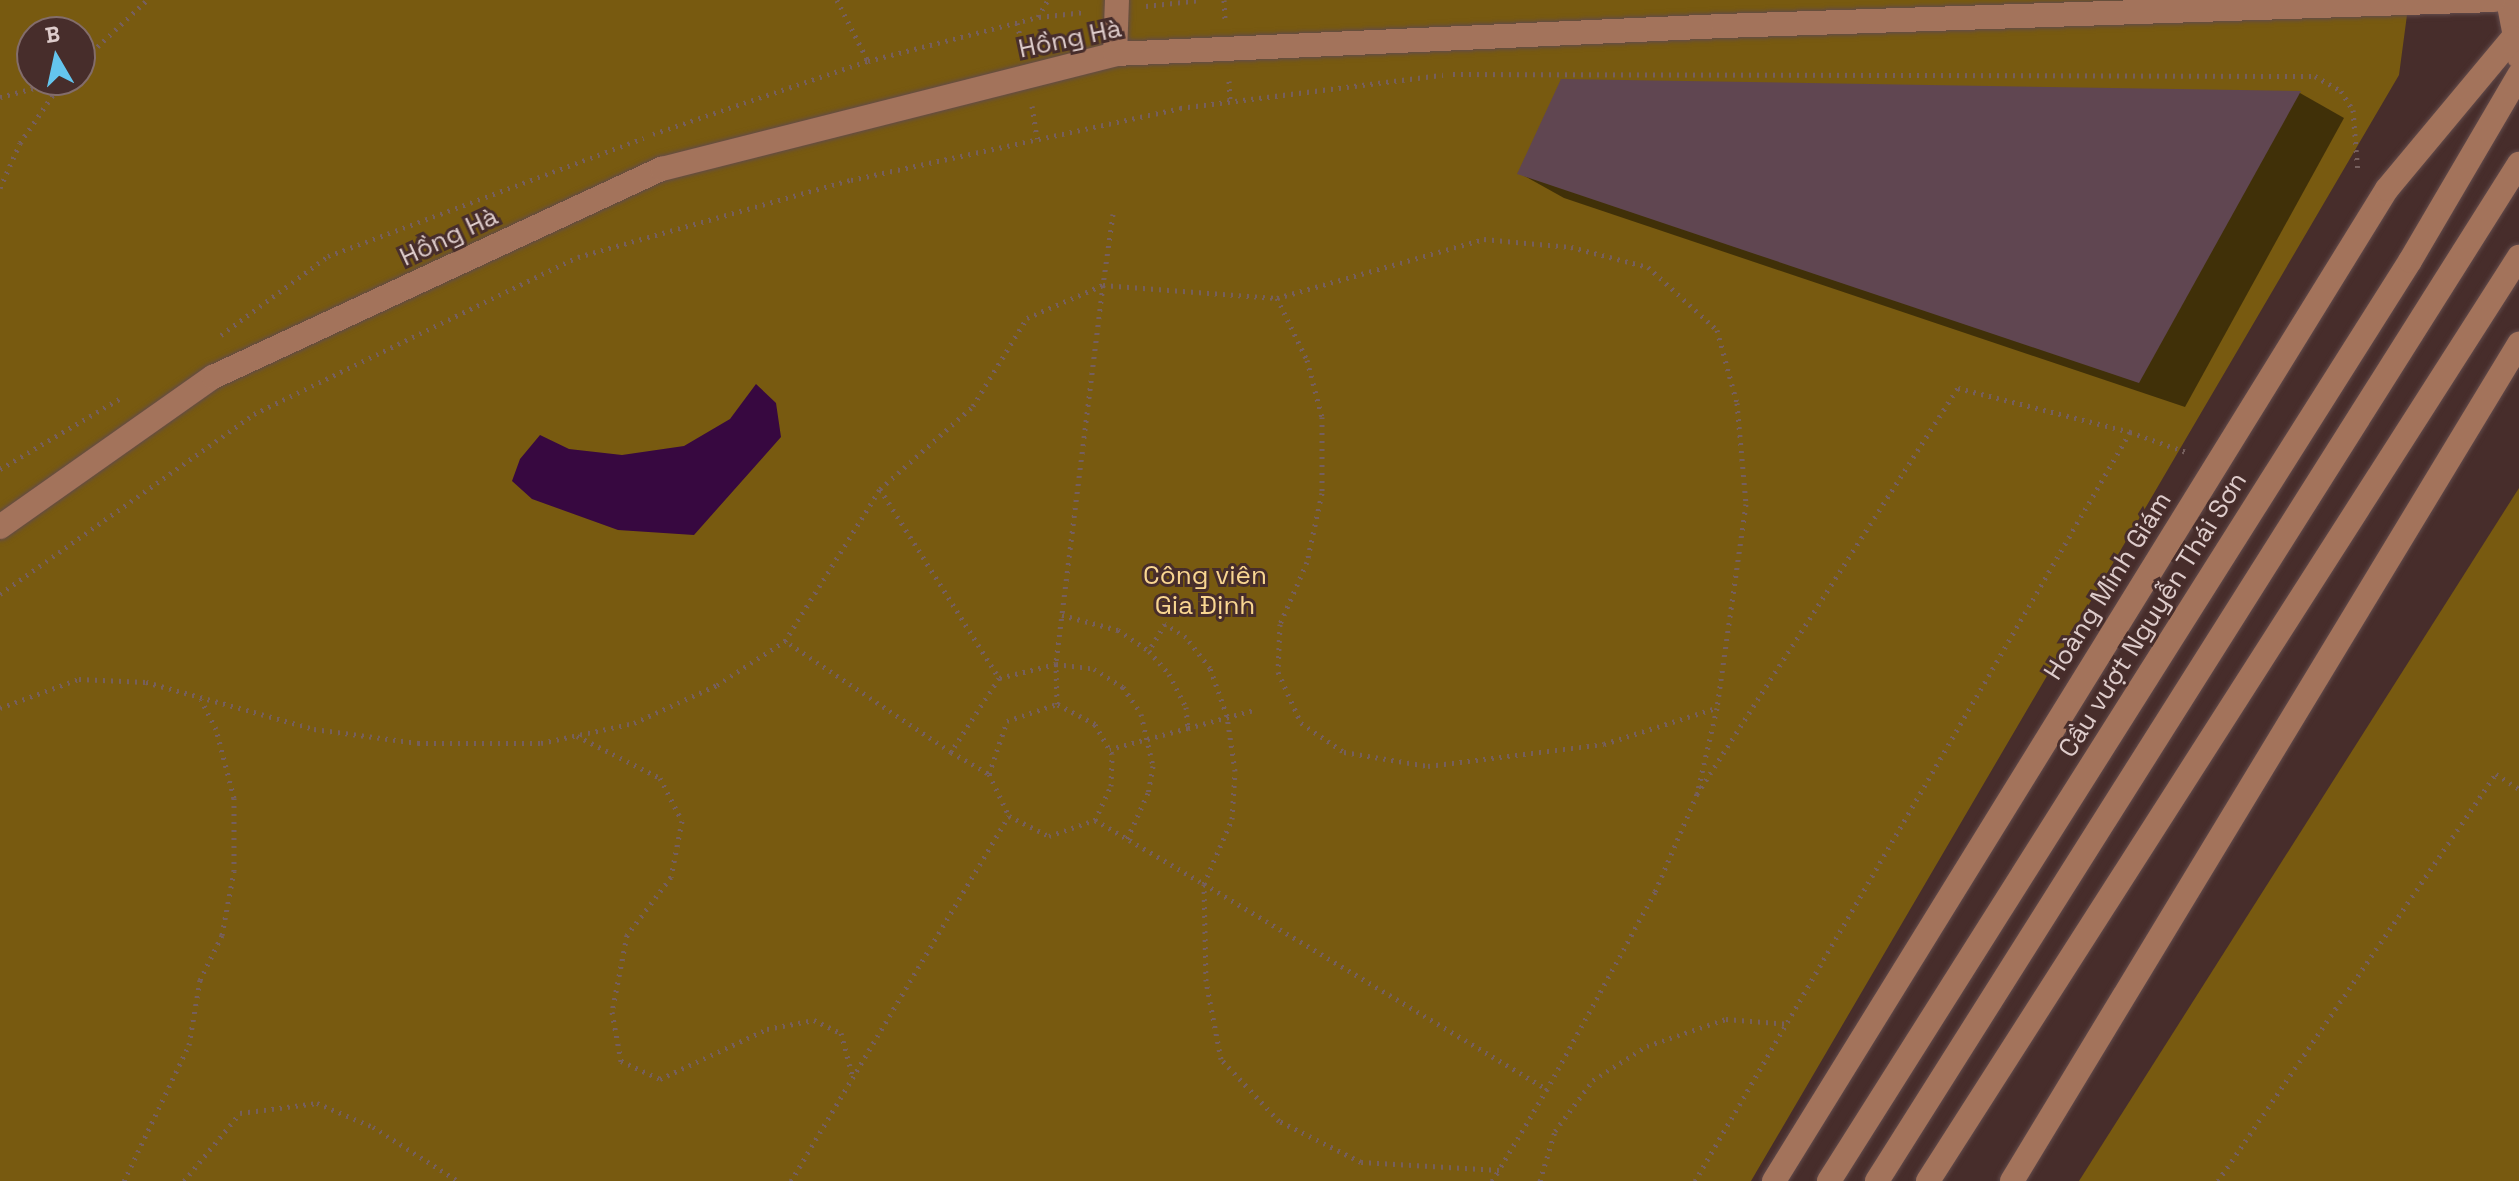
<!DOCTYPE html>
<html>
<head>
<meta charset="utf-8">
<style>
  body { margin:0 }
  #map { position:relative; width:2519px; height:1181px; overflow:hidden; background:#472d2b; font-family:"Space Grotesk",sans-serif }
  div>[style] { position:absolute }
  .green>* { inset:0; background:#785a10 }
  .water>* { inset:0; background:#370840 }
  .shadow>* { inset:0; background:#0007 }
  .building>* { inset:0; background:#604651 }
  .path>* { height:5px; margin-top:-2.5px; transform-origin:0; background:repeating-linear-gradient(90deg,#765f5d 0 2px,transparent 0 8px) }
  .roads { filter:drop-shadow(0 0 2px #624b4b) drop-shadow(0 0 2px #624b4b) }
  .primary>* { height:24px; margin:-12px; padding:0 12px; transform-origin:12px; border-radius:12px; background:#a3735b }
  span { translate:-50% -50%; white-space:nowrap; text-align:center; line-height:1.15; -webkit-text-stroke:6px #472d2b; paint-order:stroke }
  .street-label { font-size:26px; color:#decccb }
  .park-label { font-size:26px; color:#f9d691 }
  .north { position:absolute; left:16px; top:16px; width:80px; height:80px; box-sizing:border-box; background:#472d2b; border:2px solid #836d6b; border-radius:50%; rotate:351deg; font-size:22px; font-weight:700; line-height:32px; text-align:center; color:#decccb }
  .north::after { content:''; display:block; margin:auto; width:28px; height:36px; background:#64c5ee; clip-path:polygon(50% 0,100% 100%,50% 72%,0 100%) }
</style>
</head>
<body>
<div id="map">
  <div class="green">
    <i style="clip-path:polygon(evenodd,0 0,2409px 0,2399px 75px,1751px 1181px,0 1181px,0 0,32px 32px,80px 32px,80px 80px,32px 80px,32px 32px)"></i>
    <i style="clip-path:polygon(2519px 488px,2519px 1181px,2079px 1181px)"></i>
  </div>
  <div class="water">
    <i style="clip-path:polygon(756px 384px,776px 403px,781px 437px,694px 535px,618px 530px,532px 499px,512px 481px,520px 459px,540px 435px,569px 449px,622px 455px,684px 446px,730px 419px)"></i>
  </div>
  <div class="shadow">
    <i style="clip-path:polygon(1563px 81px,2300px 93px,2344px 118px,2185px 407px,1564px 198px,1519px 173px)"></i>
  </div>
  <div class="building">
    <i style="clip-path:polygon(1561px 79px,2301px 91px,2139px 383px,1517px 174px)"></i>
  </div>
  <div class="path">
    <i style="left:837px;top:0;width:68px;rotate:63.1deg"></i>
    <i style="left:868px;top:61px;width:176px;rotate:-14.5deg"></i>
    <i style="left:1038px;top:17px;width:20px;rotate:-60deg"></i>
    <i style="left:1224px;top:0;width:19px;rotate:87deg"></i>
    <i style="left:1146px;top:6px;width:55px;rotate:-6.2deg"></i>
    <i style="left:1039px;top:17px;width:46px;rotate:-6.2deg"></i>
    <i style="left:1017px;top:23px;width:23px;rotate:77deg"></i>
    <i style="left:80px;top:63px;width:92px;rotate:-43.2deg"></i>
    <i style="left:1453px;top:74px;width:862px;rotate:0.13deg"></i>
    <i style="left:2315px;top:76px;width:30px;rotate:30deg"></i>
    <i style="left:2341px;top:91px;width:22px;rotate:58deg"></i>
    <i style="left:2353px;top:110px;width:63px;rotate:85.5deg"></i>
    <i style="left:1229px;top:81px;width:20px;rotate:87deg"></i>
    <i style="left:0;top:97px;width:63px;rotate:-14.7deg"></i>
    <i style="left:1032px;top:106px;width:33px;rotate:81deg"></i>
    <i style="left:653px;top:134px;width:227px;rotate:-18.8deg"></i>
    <i style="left:0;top:188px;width:49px;rotate:-66deg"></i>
    <i style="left:20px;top:143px;width:76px;rotate:-55.7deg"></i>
    <i style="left:1113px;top:214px;width:72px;rotate:98deg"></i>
    <i style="left:1103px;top:285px;width:174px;rotate:4.3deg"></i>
    <i style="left:1277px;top:298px;width:215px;rotate:-15.9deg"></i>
    <i style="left:1484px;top:239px;width:87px;rotate:5.3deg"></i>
    <i style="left:1571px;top:247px;width:80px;rotate:14.6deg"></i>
    <i style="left:1648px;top:267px;width:93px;rotate:42.4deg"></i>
    <i style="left:1717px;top:330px;width:76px;rotate:74.7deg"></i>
    <i style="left:1737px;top:403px;width:101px;rotate:84.9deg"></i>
    <i style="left:1746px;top:504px;width:206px;rotate:98.1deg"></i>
    <i style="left:1717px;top:708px;width:88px;rotate:103.1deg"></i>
    <i style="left:1697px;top:794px;width:107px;rotate:113.2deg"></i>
    <i style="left:1655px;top:892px;width:225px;rotate:118.7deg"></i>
    <i style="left:1277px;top:298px;width:69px;rotate:64.2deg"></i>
    <i style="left:1307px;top:360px;width:59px;rotate:75.3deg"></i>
    <i style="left:1322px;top:417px;width:76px;rotate:90deg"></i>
    <i style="left:1322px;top:493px;width:71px;rotate:102.3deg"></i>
    <i style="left:1307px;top:562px;width:68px;rotate:113.5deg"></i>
    <i style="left:1280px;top:624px;width:48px;rotate:92.4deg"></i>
    <i style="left:1278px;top:672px;width:56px;rotate:65.7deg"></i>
    <i style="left:1301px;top:723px;width:52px;rotate:34deg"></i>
    <i style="left:1344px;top:752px;width:85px;rotate:9.5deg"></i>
    <i style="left:1428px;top:766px;width:177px;rotate:-7.1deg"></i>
    <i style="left:1604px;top:744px;width:118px;rotate:-17.8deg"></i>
    <i style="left:221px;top:335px;width:133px;rotate:-36.4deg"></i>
    <i style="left:328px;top:256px;width:337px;rotate:-20.5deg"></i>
    <i style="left:0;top:469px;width:140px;rotate:-30.4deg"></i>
    <i style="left:880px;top:489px;width:223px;rotate:57.8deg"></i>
    <i style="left:999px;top:678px;width:88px;rotate:123deg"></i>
    <i style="left:951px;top:752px;width:200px;rotate:-146.2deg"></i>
    <i style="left:785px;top:641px;width:179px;rotate:-58deg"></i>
    <i style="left:880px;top:489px;width:125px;rotate:-41.7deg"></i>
    <i style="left:973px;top:406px;width:103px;rotate:-58.5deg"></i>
    <i style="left:1027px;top:318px;width:83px;rotate:-23.5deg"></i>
    <i style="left:1103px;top:285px;width:382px;rotate:97.1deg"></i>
    <i style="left:1056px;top:664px;width:38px;rotate:7deg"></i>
    <i style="left:1094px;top:669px;width:34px;rotate:32deg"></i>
    <i style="left:1123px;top:687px;width:32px;rotate:56deg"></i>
    <i style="left:1141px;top:714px;width:53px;rotate:77deg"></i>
    <i style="left:1153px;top:766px;width:27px;rotate:100deg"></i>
    <i style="left:1148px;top:793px;width:51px;rotate:114.5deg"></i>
    <i style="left:0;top:594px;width:311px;rotate:-35.3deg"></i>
    <i style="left:254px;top:414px;width:360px;rotate:-25.9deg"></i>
    <i style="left:578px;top:257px;width:284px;rotate:-15.8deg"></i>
    <i style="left:851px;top:180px;width:337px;rotate:-12.3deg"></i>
    <i style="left:1180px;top:108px;width:265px;rotate:-7.2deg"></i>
    <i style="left:1062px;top:615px;width:58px;rotate:15deg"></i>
    <i style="left:1118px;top:630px;width:37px;rotate:34deg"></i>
    <i style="left:0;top:708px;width:84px;rotate:-20.2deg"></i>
    <i style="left:79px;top:679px;width:67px;rotate:2.6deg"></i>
    <i style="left:146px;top:682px;width:174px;rotate:15.6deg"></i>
    <i style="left:314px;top:729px;width:105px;rotate:7.7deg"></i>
    <i style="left:418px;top:743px;width:123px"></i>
    <i style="left:541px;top:743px;width:95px;rotate:-12.1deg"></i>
    <i style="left:634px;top:723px;width:91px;rotate:-24.6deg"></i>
    <i style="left:717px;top:685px;width:81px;rotate:-32.9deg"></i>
    <i style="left:1188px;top:728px;width:68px;rotate:-15.3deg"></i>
    <i style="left:577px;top:736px;width:93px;rotate:26.8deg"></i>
    <i style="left:660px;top:778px;width:48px;rotate:62.9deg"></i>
    <i style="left:682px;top:821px;width:57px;rotate:101.1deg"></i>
    <i style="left:671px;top:877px;width:73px;rotate:127.2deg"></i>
    <i style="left:627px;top:935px;width:78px;rotate:101deg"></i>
    <i style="left:612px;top:1012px;width:50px;rotate:79.6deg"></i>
    <i style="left:621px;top:1061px;width:43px;rotate:24.8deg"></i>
    <i style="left:660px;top:1079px;width:118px;rotate:-25deg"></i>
    <i style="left:767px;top:1029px;width:48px;rotate:-10.8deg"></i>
    <i style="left:814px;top:1020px;width:30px;rotate:26deg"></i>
    <i style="left:841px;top:1033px;width:47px;rotate:75.1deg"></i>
    <i style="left:951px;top:752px;width:44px;rotate:30.1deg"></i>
    <i style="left:989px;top:774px;width:47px;rotate:64.5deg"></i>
    <i style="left:1009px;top:816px;width:45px;rotate:26.6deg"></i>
    <i style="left:1049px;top:836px;width:49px;rotate:-19.2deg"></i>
    <i style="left:1095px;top:820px;width:38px;rotate:-65deg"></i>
    <i style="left:1111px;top:786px;width:32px;rotate:-88deg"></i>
    <i style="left:1112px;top:754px;width:34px;rotate:-120deg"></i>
    <i style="left:1095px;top:724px;width:43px;rotate:-152.2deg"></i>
    <i style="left:1057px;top:704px;width:40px;rotate:-91.4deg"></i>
    <i style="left:1056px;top:664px;width:59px;rotate:166.2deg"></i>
    <i style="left:989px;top:774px;width:56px;rotate:-71.2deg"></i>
    <i style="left:1007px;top:721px;width:53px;rotate:-18.8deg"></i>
    <i style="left:1697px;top:794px;width:483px;rotate:-57.3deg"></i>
    <i style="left:1958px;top:388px;width:178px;rotate:14.3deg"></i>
    <i style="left:2130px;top:432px;width:63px;rotate:19.6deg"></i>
    <i style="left:1095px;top:820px;width:126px;rotate:30.4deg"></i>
    <i style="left:1204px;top:884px;width:400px;rotate:30.9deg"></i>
    <i style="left:1547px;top:1089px;width:94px;rotate:120.7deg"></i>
    <i style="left:1499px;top:1170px;width:138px;rotate:-176.7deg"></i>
    <i style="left:1361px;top:1162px;width:92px;rotate:-153.4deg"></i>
    <i style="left:1279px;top:1121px;width:85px;rotate:-133.1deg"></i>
    <i style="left:1221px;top:1059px;width:79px;rotate:-100.9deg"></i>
    <i style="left:1206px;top:981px;width:97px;rotate:-91.2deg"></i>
    <i style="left:1204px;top:884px;width:71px;rotate:-66.7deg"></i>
    <i style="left:1232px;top:819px;width:48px;rotate:-86.4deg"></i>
    <i style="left:1235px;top:771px;width:56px;rotate:-98.3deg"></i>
    <i style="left:1227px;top:716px;width:51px;rotate:-109.5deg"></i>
    <i style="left:1210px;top:668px;width:39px;rotate:-128deg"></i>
    <i style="left:1186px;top:637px;width:25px;rotate:-148deg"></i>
    <i style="left:1165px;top:624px;width:31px;rotate:121deg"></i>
    <i style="left:1149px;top:651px;width:30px;rotate:49deg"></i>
    <i style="left:1169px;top:674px;width:37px;rotate:63deg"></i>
    <i style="left:1186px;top:707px;width:21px;rotate:85deg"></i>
    <i style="left:1188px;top:728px;width:81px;rotate:164.9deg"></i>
    <i style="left:124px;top:1181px;width:151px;rotate:-64.5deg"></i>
    <i style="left:189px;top:1045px;width:66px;rotate:-80.4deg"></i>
    <i style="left:200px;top:980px;width:50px;rotate:-63.9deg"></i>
    <i style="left:222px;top:935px;width:65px;rotate:-79.4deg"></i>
    <i style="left:234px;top:871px;width:73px;rotate:-90deg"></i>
    <i style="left:234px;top:798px;width:71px;rotate:-104.6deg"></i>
    <i style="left:216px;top:729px;width:33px;rotate:-117deg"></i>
    <i style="left:184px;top:1181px;width:88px;rotate:-50.5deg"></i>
    <i style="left:240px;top:1113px;width:78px;rotate:-7.4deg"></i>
    <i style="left:317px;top:1103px;width:61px;rotate:23.2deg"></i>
    <i style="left:373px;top:1127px;width:101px;rotate:32.4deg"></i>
    <i style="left:791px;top:1181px;width:425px;rotate:-59.2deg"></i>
    <i style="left:1492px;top:1181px;width:13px;rotate:-58deg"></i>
    <i style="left:1540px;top:1181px;width:52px;rotate:-73.3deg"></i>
    <i style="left:1555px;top:1131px;width:64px;rotate:-53.3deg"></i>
    <i style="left:1593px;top:1080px;width:64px;rotate:-32.2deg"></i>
    <i style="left:1647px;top:1046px;width:83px;rotate:-18.9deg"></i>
    <i style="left:1726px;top:1019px;width:64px;rotate:4.5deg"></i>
    <i style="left:1695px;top:1181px;width:866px;rotate:-59.85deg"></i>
    <i style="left:2218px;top:1181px;width:493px;rotate:-55.7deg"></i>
    <i style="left:2496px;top:774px;width:27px;rotate:33deg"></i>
  </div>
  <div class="roads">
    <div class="primary">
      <i style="left:2508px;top:0;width:58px;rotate:79.1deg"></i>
      <i style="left:1115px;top:54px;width:54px;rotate:-87.9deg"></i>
      <i style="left:0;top:527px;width:261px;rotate:-35.2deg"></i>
      <i style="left:213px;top:377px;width:495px;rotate:-24.9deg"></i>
      <i style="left:662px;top:169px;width:467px;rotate:-14.2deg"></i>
      <i style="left:1115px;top:54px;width:609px;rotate:-2.64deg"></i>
      <i style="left:1723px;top:26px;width:771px;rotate:-1.93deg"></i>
      <i style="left:1774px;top:1181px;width:1166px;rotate:-58.29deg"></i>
      <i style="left:2387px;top:189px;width:197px;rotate:-50.2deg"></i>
      <i style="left:1829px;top:1181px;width:1088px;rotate:-57.73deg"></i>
      <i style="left:2410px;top:261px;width:216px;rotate:-59.6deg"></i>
      <i style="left:1877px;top:1181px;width:1203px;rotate:-57.74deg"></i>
      <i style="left:1928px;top:1181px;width:1097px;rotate:-57.4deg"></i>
      <i style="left:2012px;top:1181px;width:979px;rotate:-58.8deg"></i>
    </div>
  </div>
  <div class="street-label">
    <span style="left:1070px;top:39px;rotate:-12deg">Hồng Hà</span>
    <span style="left:449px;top:237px;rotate:-25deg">Hồng Hà</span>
    <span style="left:2108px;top:586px;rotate:-58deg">Hoàng Minh Giám</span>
    <span style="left:2153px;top:615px;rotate:-58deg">Cầu vượt Nguyễn Thái Sơn</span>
  </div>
  <div class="park-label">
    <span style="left:1205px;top:591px">Công viên<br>Gia Định</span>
  </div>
  <div class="north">B</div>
</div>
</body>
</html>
